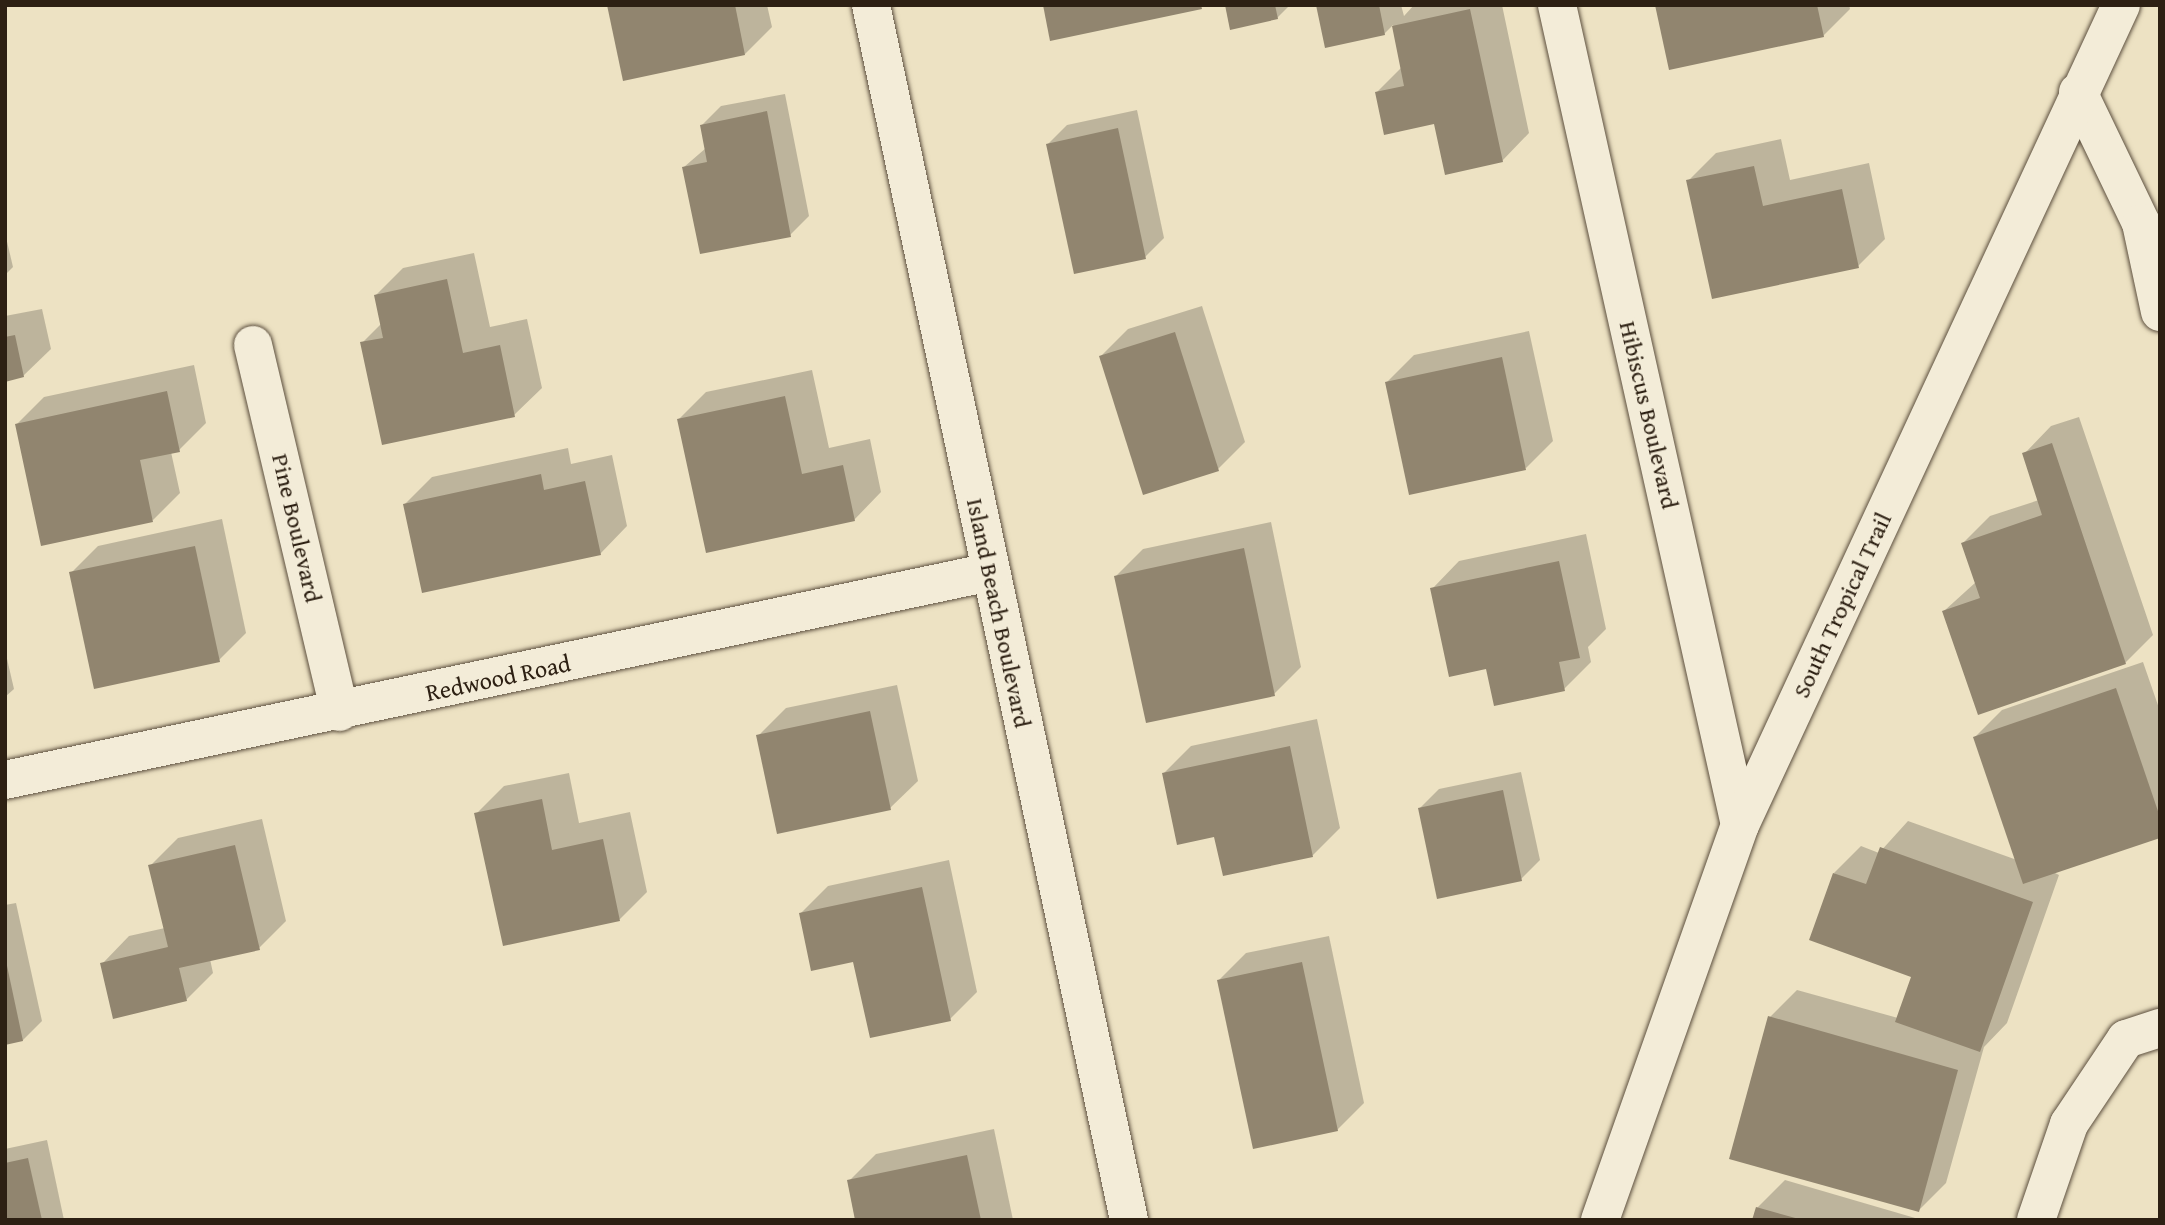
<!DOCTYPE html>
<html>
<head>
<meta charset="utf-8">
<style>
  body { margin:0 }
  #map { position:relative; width:2165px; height:1225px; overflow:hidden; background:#ede2c3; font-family:"Gentium Book Plus",serif }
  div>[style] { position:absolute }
  .shadow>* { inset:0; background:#0003 }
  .building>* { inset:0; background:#91856f }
  .roads { filter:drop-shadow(0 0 2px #5d503f) drop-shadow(0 0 2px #5d503f) }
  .minor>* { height:38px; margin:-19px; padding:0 19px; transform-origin:19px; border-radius:19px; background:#f3ecd8 }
  .tertiary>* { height:38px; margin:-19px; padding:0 19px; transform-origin:19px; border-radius:19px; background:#f3ecd8 }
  span { translate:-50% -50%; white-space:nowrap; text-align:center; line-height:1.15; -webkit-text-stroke:5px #f3ecd8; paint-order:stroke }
  .street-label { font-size:24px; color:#2d2013 }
  .frame { position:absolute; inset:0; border:7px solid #2d2013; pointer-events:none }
</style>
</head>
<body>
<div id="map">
  <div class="shadow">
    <i style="clip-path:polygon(610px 5px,767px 5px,772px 27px,745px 54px)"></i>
    <i style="clip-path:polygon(1227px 5px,1290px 5px,1277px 18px)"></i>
    <i style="clip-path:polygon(1318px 5px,1401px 5px,1404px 16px,1414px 5px,1502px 5px,1529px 133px,1502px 161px,1377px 92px,1402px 67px,1393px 25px,1384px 34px)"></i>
    <i style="clip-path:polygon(1657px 5px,1849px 5px,1850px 9px,1823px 36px)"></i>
    <i style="clip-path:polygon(785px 94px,809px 216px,790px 235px,684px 167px,706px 148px,702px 125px,721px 106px)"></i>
    <i style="clip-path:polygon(1137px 110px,1164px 238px,1145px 257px,1048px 144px,1067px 125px)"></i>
    <i style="clip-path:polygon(1781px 139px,1790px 180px,1869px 163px,1885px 239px,1858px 266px,1688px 181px,1716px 153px)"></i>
    <i style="clip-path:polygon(5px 233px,13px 267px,5px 275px)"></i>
    <i style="clip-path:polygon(474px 253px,490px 327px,527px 319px,542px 388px,514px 415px,362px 343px,382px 323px,376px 295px,403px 268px)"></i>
    <i style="clip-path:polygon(1202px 306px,1245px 442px,1218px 469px,1101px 356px,1128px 329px)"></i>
    <i style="clip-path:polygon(42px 309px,51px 349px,23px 376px,5px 380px,5px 316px)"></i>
    <i style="clip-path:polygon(1529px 331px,1553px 441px,1526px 468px,1386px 383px,1414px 355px)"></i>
    <i style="clip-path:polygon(194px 365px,206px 423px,179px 450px,171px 452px,180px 493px,153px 520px,16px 425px,44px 397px)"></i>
    <i style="clip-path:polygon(812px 370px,829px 448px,870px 439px,881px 492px,854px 520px,679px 419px,706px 392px)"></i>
    <i style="clip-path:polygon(2079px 417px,2153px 635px,2125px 663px,1944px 611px,1976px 582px,1963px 543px,1990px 516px,2039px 500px,2024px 454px,2051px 426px)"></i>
    <i style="clip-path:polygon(568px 448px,571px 464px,612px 455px,627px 526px,600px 554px,405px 504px,432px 477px)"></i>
    <i style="clip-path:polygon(222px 519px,246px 633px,219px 660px,71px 573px,98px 546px)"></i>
    <i style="clip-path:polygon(1271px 522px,1301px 667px,1274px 694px,1116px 576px,1143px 549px)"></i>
    <i style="clip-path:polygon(1586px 534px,1606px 629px,1588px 647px,1591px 662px,1564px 689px,1487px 667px,1432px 589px,1459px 561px)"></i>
    <i style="clip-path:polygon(5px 650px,14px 689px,5px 697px)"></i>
    <i style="clip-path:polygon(2143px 662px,2160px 711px,2160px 836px,2053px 872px,2059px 875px,2007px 1023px,1984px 1047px,1946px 1183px,1919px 1210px,1770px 1017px,1797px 990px,1898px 1018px,1914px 976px,1834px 873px,1861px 846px,1879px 853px,1908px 821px,2017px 860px,1975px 737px,2002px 710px)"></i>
    <i style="clip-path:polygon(897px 685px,918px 781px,890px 808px,758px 736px,786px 708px)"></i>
    <i style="clip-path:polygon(1317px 719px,1340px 828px,1313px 855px,1224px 874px,1216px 835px,1164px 773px,1191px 746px)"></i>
    <i style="clip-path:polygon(1521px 772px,1540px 860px,1521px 879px,1420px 808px,1439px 789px)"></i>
    <i style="clip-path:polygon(569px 773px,579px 823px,630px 812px,647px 892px,620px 919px,504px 944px,476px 814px,504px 786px)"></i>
    <i style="clip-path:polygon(262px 819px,286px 921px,259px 948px,210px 959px,213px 973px,186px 1000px,102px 964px,129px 936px,165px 928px,150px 866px,178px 838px)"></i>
    <i style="clip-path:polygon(949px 860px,977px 992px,950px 1019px,855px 960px,800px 914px,828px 886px)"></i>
    <i style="clip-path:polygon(16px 903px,42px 1021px,23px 1040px,5px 1043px,5px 905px)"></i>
    <i style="clip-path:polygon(1329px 936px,1364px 1103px,1337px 1130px,1218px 981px,1246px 953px)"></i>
    <i style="clip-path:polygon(994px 1129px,1013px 1220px,857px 1220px,849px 1181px,876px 1154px)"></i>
    <i style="clip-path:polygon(47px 1140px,64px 1220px,5px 1220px,5px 1149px)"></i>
    <i style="clip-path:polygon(1785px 1180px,1922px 1220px,1754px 1220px,1757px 1208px)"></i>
  </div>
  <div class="building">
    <i style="clip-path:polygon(607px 5px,735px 5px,745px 55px,623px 81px)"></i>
    <i style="clip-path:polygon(1043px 5px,1201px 5px,1202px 9px,1050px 41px)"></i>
    <i style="clip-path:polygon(1225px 5px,1275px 5px,1278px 19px,1230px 30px)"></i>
    <i style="clip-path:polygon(1316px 5px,1379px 5px,1385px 35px,1325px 48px)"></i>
    <i style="clip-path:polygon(1655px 5px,1817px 5px,1824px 37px,1669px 70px)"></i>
    <i style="clip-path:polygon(1470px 9px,1503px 162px,1445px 175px,1434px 124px,1384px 135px,1375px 92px,1404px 86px,1392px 26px)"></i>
    <i style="clip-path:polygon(767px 111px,791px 237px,700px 254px,682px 167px,707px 162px,700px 125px)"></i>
    <i style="clip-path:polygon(1118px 128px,1146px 259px,1074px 274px,1046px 144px)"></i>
    <i style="clip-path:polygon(1754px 166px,1763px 206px,1842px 189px,1859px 268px,1712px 299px,1686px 180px)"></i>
    <i style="clip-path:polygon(447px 279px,463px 353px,500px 345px,515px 417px,382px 445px,360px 342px,383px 338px,374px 295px)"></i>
    <i style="clip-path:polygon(1175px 332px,1219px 471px,1143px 495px,1099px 356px)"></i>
    <i style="clip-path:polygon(15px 335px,24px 377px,5px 382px,5px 337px)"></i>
    <i style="clip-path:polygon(1502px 357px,1526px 470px,1409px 495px,1385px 382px)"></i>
    <i style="clip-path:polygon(167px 391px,180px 452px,140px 460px,153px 522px,41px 546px,15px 424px)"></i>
    <i style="clip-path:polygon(785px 396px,802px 474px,843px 465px,855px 521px,706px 553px,677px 419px)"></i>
    <i style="clip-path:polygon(2052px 443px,2126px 664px,1978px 715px,1942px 611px,1980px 598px,1961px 543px,2042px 515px,2022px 453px)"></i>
    <i style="clip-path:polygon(541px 474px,544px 490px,585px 481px,601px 555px,422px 593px,403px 504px)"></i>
    <i style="clip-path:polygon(195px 546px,220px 662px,94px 689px,69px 572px)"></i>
    <i style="clip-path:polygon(1244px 548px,1275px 696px,1146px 723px,1114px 576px)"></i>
    <i style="clip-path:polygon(1559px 561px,1580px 658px,1559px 662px,1565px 691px,1494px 706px,1486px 669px,1449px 677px,1430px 588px)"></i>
    <i style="clip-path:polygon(2116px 688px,2160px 817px,2160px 838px,2023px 884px,1973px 737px)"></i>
    <i style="clip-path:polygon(870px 711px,891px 810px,777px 834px,756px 735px)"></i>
    <i style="clip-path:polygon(1290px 746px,1313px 857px,1223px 876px,1214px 837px,1177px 845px,1162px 773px)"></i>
    <i style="clip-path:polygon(1503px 790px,1522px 881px,1437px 899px,1418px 808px)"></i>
    <i style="clip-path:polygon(542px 799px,552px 850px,603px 839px,620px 921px,503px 946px,474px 813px)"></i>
    <i style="clip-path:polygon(235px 845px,260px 950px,179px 968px,187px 1001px,113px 1019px,100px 963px,168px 947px,148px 865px)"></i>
    <i style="clip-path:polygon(1880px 847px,2033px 902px,1980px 1052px,1895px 1022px,1911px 977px,1809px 940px,1833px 873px,1866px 884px)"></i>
    <i style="clip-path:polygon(922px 887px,951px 1021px,870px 1038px,853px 962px,811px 971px,799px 913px)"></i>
    <i style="clip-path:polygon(6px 961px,23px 1041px,5px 1045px,5px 962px)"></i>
    <i style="clip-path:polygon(1302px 962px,1338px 1131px,1253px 1149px,1217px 980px)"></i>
    <i style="clip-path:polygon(1768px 1016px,1958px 1070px,1919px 1212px,1729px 1159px)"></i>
    <i style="clip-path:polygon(967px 1155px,981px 1220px,855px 1220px,847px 1180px)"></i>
    <i style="clip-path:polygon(28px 1158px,42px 1220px,5px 1220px,5px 1163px)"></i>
    <i style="clip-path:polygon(1756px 1207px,1799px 1219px,1798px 1220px,1752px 1220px)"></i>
  </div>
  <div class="roads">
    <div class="minor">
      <i style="left:871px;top:5px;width:1242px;rotate:78.01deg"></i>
      <i style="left:1557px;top:5px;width:840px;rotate:77.42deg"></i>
      <i style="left:2078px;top:92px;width:145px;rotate:64.3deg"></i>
      <i style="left:2141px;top:223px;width:91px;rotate:77.9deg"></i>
      <i style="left:253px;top:345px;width:377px;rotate:76.7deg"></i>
      <i style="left:5px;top:780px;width:1007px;rotate:-11.92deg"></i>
      <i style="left:2036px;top:1220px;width:102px;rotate:-71deg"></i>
      <i style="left:2069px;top:1124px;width:102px;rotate:-56.2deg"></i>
      <i style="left:2126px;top:1039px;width:36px;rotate:-18deg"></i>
    </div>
    <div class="tertiary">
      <i style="left:1600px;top:1220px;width:419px;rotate:-70.5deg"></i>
      <i style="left:1740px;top:825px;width:904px;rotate:-65.08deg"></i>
    </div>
  </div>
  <div class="street-label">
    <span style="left:1649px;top:415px;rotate:77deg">Hibiscus Boulevard</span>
    <span style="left:297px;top:528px;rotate:77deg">Pine Boulevard</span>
    <span style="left:1842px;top:605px;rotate:-65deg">South Tropical Trail</span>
    <span style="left:999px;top:613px;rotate:78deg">Island Beach Boulevard</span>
    <span style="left:498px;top:678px;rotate:-12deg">Redwood Road</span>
  </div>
  <div class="frame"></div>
</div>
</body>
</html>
